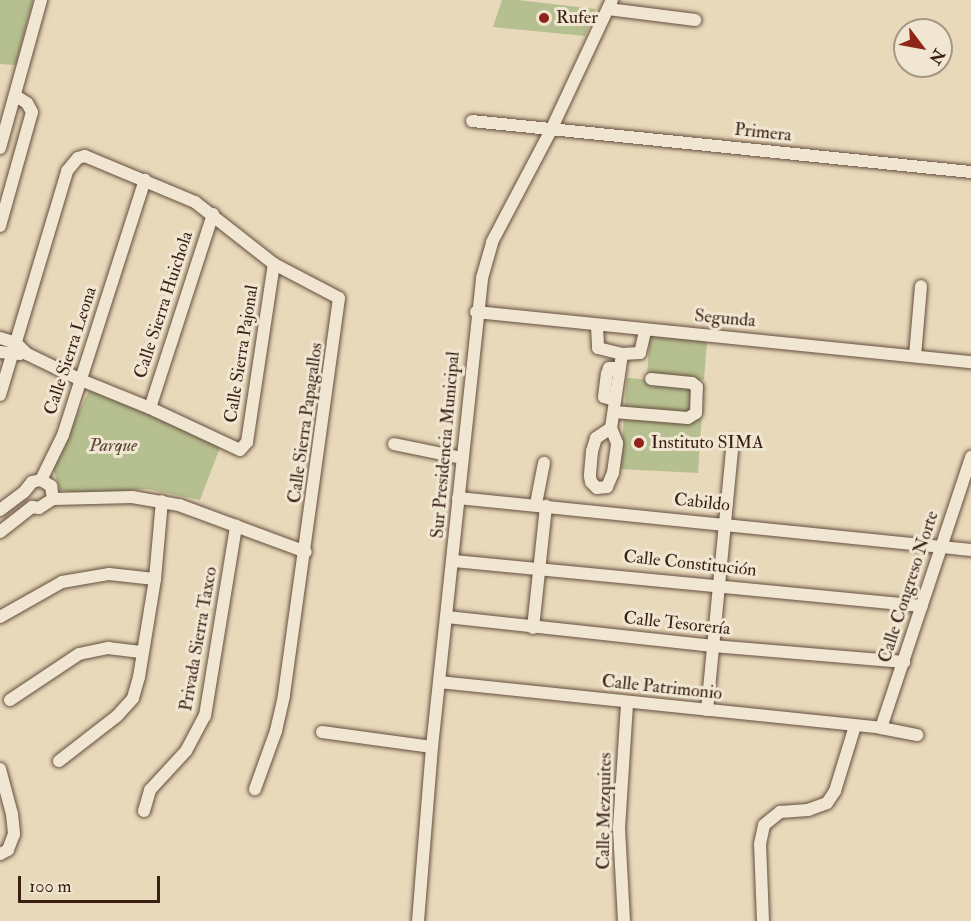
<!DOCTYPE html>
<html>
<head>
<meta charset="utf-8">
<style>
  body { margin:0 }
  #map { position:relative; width:971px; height:921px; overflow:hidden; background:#e8d9ba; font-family:"IM FELL Double Pica",serif }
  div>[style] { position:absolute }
  .green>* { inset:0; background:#b6bf8f }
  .roads { filter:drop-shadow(0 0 2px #654e3e) drop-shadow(0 0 2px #654e3e) }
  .minor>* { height:12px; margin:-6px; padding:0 6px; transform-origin:6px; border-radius:6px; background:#f0e6d2 }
  .dots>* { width:16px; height:16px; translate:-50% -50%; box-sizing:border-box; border:3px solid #f0e6d2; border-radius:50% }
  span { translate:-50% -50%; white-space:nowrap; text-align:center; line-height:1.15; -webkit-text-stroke:6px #f0e6d2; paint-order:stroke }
  .poi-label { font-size:18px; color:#391f14 }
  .left { translate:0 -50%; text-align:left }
  .street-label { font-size:18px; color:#391f14 }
  .park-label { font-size:18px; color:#584733; font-style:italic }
  .north { position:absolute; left:893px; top:18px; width:60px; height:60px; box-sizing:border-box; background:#f0e6d2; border:2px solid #a79686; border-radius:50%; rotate:122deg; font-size:16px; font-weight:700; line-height:24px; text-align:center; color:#391f14 }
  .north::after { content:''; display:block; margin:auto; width:21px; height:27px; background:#8f2418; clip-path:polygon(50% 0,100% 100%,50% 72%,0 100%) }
  .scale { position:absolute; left:18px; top:876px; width:142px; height:27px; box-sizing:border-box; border:3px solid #391f14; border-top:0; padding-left:8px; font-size:18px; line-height:21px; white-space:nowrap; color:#391f14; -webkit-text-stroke:4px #f0e6d2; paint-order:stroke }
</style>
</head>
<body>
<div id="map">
  <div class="green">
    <i style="clip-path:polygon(0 0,33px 0,16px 65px,0 64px)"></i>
    <i style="clip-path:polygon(502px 0,517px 0,596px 9px,585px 36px,493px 27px)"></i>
    <i style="clip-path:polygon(650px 335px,707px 341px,704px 380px,647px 375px)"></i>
    <i style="clip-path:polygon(627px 378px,704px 384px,698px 473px,620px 469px)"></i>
    <i style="clip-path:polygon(91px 387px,221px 445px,200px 500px,147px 489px,81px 494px,60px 490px,52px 466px)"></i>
  </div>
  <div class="roads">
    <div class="minor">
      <i style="left:608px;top:9px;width:88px;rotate:7.2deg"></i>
      <i style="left:472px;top:121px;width:502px;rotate:5.84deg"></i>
      <i style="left:0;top:148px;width:154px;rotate:-74.5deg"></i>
      <i style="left:0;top:226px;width:118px;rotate:-74.3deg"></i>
      <i style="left:32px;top:112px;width:10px;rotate:-119deg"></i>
      <i style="left:27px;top:103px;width:13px;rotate:-148deg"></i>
      <i style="left:476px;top:312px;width:498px;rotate:5.8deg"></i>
      <i style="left:597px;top:326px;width:22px;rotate:87deg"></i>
      <i style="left:598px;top:348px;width:25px;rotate:14deg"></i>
      <i style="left:622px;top:354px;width:18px;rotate:-3deg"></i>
      <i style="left:640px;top:353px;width:23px;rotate:-77deg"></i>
      <i style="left:0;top:338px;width:17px;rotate:17deg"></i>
      <i style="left:16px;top:343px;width:16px;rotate:45deg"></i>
      <i style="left:27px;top:354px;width:60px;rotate:25.7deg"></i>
      <i style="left:81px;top:380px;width:74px;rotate:22.1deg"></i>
      <i style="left:150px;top:408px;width:99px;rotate:25deg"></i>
      <i style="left:240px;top:450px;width:11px;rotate:-49deg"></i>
      <i style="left:247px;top:442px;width:180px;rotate:-81.4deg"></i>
      <i style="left:0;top:352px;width:20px;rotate:6deg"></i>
      <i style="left:915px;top:356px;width:70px;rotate:-85.1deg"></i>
      <i style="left:0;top:395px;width:234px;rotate:-73.3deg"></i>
      <i style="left:67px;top:171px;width:17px;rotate:-50deg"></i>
      <i style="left:78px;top:158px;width:7px;rotate:-16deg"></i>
      <i style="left:85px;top:156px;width:119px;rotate:22.7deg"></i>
      <i style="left:195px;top:202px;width:100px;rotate:38.1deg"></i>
      <i style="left:274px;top:264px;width:73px;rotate:27.6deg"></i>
      <i style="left:339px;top:298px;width:402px;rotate:97.9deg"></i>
      <i style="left:284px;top:696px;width:36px;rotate:103deg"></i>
      <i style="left:276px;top:731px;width:62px;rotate:109.9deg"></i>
      <i style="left:614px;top:400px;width:10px;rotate:-163deg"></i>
      <i style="left:604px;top:397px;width:23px;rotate:-83deg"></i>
      <i style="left:607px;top:374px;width:6px;rotate:-72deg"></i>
      <i style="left:609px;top:368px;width:10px"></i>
      <i style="left:150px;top:408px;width:204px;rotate:-72deg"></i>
      <i style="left:614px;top:412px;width:74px;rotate:4.6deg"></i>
      <i style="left:688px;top:418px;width:9px;rotate:-32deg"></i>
      <i style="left:696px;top:413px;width:26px;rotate:-88deg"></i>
      <i style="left:697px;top:387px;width:6px;rotate:-141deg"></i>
      <i style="left:692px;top:383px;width:41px;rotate:-174.4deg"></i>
      <i style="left:611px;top:428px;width:18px;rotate:146deg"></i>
      <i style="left:596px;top:438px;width:14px;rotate:107deg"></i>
      <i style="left:592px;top:451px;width:25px;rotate:95deg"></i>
      <i style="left:590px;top:476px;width:6px;rotate:81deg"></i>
      <i style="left:591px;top:482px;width:8px;rotate:45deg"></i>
      <i style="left:597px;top:488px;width:10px;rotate:-6deg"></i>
      <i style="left:607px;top:487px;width:15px;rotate:-67deg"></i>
      <i style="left:613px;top:473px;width:30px;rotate:-82deg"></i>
      <i style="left:617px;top:443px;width:16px;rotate:-112deg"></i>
      <i style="left:611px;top:428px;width:75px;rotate:-81.5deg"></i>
      <i style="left:394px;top:444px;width:69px;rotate:11.6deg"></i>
      <i style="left:41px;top:480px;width:12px;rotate:31deg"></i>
      <i style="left:51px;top:486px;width:13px;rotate:81deg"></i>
      <i style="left:458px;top:498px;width:516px;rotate:5.79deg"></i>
      <i style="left:536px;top:504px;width:42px;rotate:-79deg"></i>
      <i style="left:0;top:510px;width:30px;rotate:-37deg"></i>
      <i style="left:24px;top:492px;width:13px;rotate:-51deg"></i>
      <i style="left:32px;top:482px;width:9px;rotate:-13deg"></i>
      <i style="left:41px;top:480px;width:50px;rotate:-63.9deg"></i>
      <i style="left:63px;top:435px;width:268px;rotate:-72.2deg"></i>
      <i style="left:0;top:532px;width:41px;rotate:-38deg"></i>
      <i style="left:32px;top:507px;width:7px;rotate:8deg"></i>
      <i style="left:39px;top:508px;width:17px;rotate:-33deg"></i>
      <i style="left:53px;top:499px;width:79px;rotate:-1.5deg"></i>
      <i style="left:132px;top:497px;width:48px;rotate:9.7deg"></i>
      <i style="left:179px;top:505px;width:135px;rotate:20.3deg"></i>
      <i style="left:454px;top:561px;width:470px;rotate:5.5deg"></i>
      <i style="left:0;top:617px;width:71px;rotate:-29.4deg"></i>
      <i style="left:62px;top:582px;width:48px;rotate:-9.7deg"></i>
      <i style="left:109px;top:574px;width:46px;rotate:6.2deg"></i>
      <i style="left:447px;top:617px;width:268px;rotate:6.2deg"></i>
      <i style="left:713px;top:646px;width:192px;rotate:4.8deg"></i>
      <i style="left:533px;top:628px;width:123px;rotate:-83.9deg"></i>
      <i style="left:439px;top:682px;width:444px;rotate:5.9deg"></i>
      <i style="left:881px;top:728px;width:37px;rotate:11deg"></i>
      <i style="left:10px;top:700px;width:83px;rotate:-33.7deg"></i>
      <i style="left:79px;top:654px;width:30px;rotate:-12deg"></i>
      <i style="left:108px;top:648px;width:35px;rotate:7deg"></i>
      <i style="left:707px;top:710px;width:269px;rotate:-84.5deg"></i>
      <i style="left:881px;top:728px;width:286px;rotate:-71.6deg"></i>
      <i style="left:322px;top:732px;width:111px;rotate:7.8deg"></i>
      <i style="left:59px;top:761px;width:73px;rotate:-37.8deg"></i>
      <i style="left:117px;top:716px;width:24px;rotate:-48deg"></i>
      <i style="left:133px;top:698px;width:22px;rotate:-74deg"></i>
      <i style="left:139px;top:677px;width:99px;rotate:-80.7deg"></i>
      <i style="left:155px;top:579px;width:78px;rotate:-84.9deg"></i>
      <i style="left:0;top:769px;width:47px;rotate:75.1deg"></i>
      <i style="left:12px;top:814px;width:20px;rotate:84deg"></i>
      <i style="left:14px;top:834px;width:17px;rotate:111deg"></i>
      <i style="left:8px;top:850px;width:9px;rotate:153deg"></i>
      <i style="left:144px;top:811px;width:22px;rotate:-74deg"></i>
      <i style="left:150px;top:790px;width:53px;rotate:-47.3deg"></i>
      <i style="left:186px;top:751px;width:40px;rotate:-62deg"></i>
      <i style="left:205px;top:716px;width:193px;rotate:-80.7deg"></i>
      <i style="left:418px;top:921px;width:175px;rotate:-85.4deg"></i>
      <i style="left:432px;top:747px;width:472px;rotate:-83.9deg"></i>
      <i style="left:482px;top:278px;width:37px;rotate:-74deg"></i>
      <i style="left:492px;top:242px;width:127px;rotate:-62.2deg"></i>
      <i style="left:551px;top:130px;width:144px;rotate:-64.9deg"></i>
      <i style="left:624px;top:921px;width:93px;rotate:-93.1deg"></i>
      <i style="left:619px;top:828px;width:125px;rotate:-86.3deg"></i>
      <i style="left:763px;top:921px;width:77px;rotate:-92.2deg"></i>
      <i style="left:760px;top:844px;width:19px;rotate:-78deg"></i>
      <i style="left:764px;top:825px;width:21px;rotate:-39deg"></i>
      <i style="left:780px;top:812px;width:28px;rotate:-4deg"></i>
      <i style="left:808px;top:810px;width:20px;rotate:-20deg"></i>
      <i style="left:827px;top:803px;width:14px;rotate:-56deg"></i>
      <i style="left:835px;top:791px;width:68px;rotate:-72.9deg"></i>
    </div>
  </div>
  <div class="dots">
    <i style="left:544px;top:18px;background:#8f2418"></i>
    <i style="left:639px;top:443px;background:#8f2418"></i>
  </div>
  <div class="poi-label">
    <span class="left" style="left:556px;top:18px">Rufer</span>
    <span class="left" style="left:651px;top:443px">Instituto SIMA</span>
  </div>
  <div class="street-label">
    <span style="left:763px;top:133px;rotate:6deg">Primera</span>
    <span style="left:164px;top:305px;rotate:-72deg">Calle Sierra Huichola</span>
    <span style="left:725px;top:319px;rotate:5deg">Segunda</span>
    <span style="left:71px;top:351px;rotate:-72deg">Calle Sierra Leona</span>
    <span style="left:242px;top:354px;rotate:-81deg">Calle Sierra Pajonal</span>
    <span style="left:306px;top:423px;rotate:-82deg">Calle Sierra Papagallos</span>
    <span style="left:446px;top:445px;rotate:-85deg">Sur Presidencia Municipal</span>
    <span style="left:702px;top:503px;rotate:6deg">Cabildo</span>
    <span style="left:690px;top:564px;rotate:6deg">Calle Constitución</span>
    <span style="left:909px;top:587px;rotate:-72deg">Calle Congreso Norte</span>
    <span style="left:677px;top:624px;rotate:6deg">Calle Tesorería</span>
    <span style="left:199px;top:639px;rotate:-80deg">Privada Sierra Taxco</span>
    <span style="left:662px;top:688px;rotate:6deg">Calle Patrimonio</span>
    <span style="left:605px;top:811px;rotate:-89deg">Calle Mezquites</span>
  </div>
  <div class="park-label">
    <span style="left:113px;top:446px">Parque</span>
  </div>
  <div class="north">N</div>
  <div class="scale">100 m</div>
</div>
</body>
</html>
